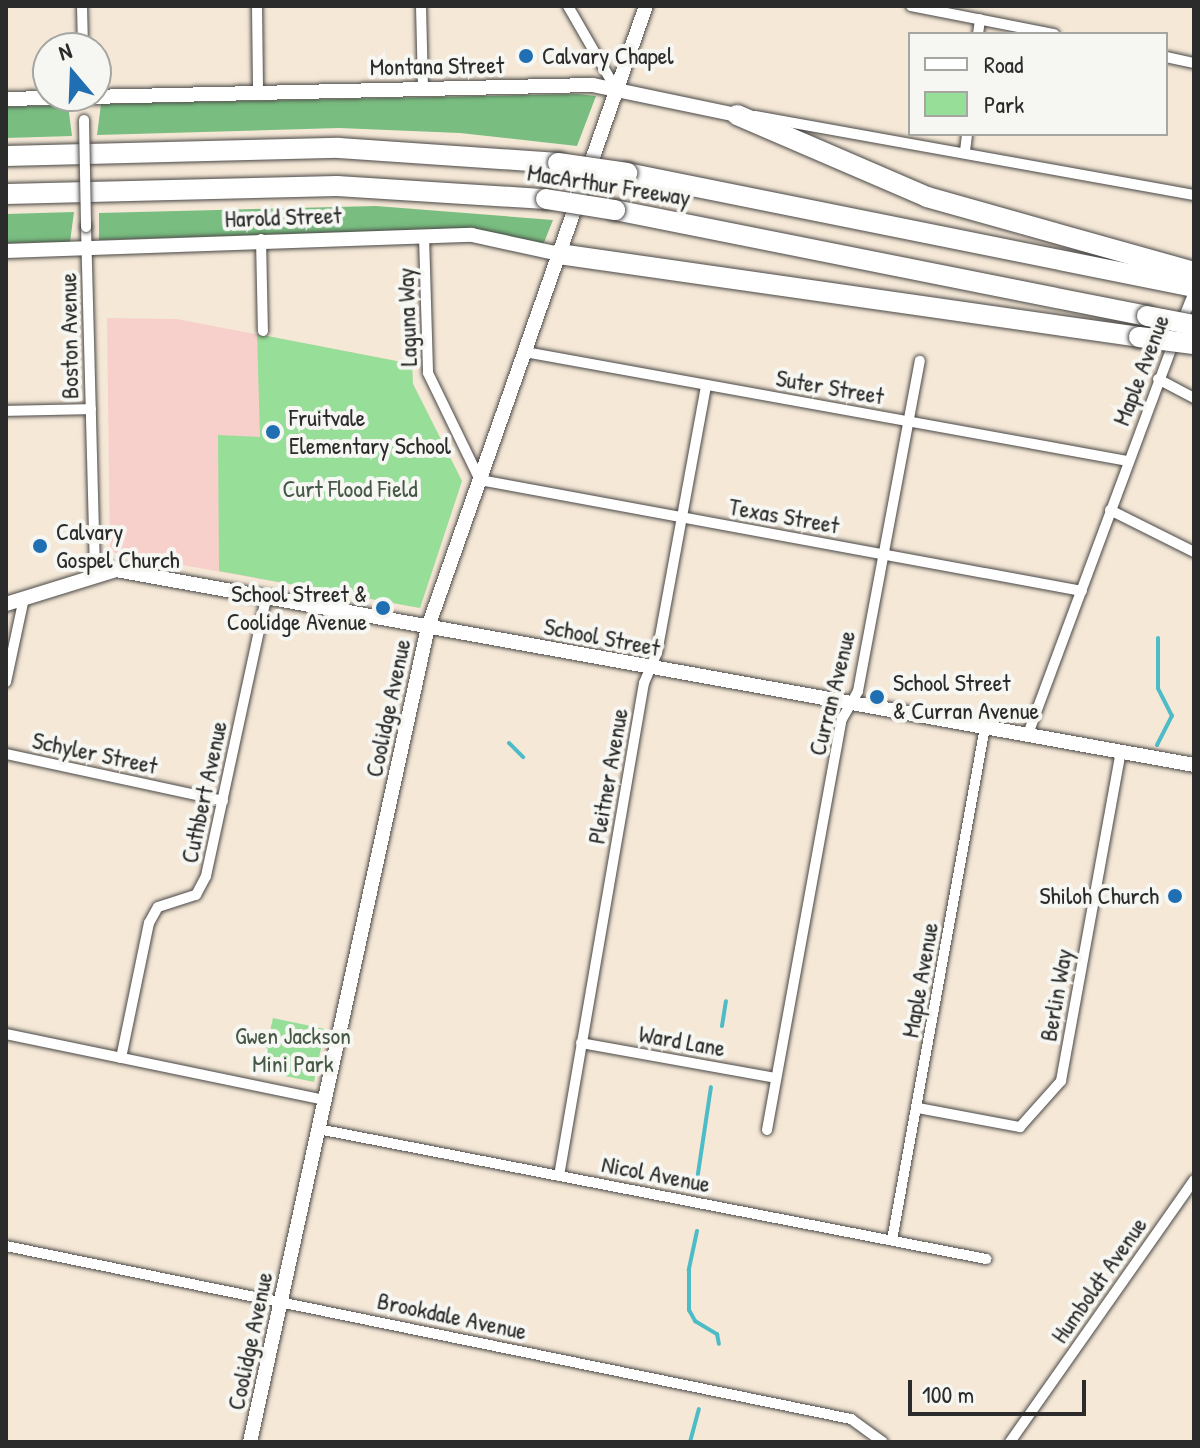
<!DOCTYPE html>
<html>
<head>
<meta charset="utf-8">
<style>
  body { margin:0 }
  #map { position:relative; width:1200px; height:1448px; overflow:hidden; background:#f5e8d7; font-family:"Patrick Hand",sans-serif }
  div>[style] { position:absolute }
  .built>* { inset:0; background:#f7d0cb }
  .green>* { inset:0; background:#97de98 }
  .forest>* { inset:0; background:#79bd80 }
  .stream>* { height:4px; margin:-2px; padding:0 2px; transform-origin:2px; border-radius:2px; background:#4ebcc7 }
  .roads { filter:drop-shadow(0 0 2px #494745) drop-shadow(0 0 2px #494745) }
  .street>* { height:10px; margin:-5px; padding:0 5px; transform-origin:5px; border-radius:5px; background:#fff }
  .secondary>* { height:14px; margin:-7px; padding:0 7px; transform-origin:7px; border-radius:7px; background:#fff }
  .highway>* { height:20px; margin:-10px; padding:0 10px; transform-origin:10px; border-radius:10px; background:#fff }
  .bridges { filter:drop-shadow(0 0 2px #494745) drop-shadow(0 0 2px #494745) }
  .street-bridge>* { height:10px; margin:-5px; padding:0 5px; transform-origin:5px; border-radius:5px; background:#fff }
  .highway-bridge>* { height:20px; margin:-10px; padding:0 10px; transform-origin:10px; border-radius:10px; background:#fff }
  .dots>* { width:22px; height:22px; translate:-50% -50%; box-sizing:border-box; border:4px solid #f6f6f2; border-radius:50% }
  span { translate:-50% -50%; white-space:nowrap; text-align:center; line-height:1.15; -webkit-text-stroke:8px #f6f6f2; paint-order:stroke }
  .poi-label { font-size:24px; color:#2b2b2b }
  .left { translate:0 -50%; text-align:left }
  .right { translate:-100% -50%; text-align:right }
  .street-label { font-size:24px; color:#2b2b2b }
  .park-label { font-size:24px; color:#465846 }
  .frame { position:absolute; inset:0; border:8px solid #2b2b2b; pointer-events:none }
  .legend { position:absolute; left:908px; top:32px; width:260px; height:104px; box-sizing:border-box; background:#f6f6f2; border:2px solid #a5a5a2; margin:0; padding:10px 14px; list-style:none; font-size:24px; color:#2b2b2b }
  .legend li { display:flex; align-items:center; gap:16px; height:40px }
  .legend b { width:40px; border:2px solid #a5a5a2 }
  .north { position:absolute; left:32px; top:32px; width:80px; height:80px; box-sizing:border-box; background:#f6f6f2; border:2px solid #a5a5a2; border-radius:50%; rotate:341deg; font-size:22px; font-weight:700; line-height:32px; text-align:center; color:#2b2b2b }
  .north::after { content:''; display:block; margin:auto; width:28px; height:36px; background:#1f6fb2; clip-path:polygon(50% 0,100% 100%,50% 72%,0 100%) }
  .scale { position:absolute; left:908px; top:1380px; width:178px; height:36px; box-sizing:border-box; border:4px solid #2b2b2b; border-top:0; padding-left:10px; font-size:24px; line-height:28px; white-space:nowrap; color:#2b2b2b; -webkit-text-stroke:6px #f6f6f2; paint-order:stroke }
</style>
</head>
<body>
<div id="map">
  <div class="built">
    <i style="clip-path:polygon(107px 318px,177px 319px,412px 364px,413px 384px,462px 481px,420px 608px,110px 552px)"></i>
  </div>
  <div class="green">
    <i style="clip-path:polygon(257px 334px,412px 364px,413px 384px,462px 481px,420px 608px,219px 571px,218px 435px,260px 437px)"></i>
    <i style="clip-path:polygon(273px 1018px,325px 1029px,314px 1082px,261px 1071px)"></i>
  </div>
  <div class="forest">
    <i style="clip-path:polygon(578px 94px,596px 96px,577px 146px,460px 133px,339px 128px,97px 135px,101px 104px)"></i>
    <i style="clip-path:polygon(68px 105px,72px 136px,6px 138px,6px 107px)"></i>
    <i style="clip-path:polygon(376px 206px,553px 220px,543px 245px,472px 228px,99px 240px,99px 213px)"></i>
    <i style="clip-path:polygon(74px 212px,70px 242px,6px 243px,6px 214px)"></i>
  </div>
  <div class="stream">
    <i style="left:509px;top:743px;width:20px;rotate:45deg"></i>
    <i style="left:1157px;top:745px;width:33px;rotate:-63deg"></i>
    <i style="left:1172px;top:716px;width:31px;rotate:-117deg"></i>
    <i style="left:1158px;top:688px;width:50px;rotate:-90deg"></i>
    <i style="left:722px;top:1026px;width:25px;rotate:-81deg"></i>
    <i style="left:696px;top:1187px;width:101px;rotate:-81.5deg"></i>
    <i style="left:697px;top:1231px;width:40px;rotate:102deg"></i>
    <i style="left:689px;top:1270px;width:40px;rotate:90deg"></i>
    <i style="left:689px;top:1310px;width:13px;rotate:61deg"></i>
    <i style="left:695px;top:1321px;width:26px;rotate:31deg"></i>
    <i style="left:717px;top:1334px;width:10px;rotate:79deg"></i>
    <i style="left:690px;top:1442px;width:34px;rotate:-75deg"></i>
  </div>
  <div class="roads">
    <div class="street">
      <i style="left:82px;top:6px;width:42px;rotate:88.6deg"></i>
      <i style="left:257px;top:6px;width:87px;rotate:89.3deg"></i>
      <i style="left:421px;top:6px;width:81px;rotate:88.6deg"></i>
      <i style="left:568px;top:6px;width:96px;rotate:60deg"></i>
      <i style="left:911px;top:6px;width:146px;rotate:11.1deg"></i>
      <i style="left:978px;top:34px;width:15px;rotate:-82deg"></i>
      <i style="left:1166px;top:57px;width:29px;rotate:12deg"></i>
      <i style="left:755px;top:116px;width:446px;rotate:10.2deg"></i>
      <i style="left:965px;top:151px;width:17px;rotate:-83deg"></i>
      <i style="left:86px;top:227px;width:347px;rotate:88.5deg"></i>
      <i style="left:424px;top:236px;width:137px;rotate:88.3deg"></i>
      <i style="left:428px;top:373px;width:119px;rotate:64.1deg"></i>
      <i style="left:480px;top:480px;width:612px;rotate:10.45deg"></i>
      <i style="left:261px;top:239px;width:92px;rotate:88.8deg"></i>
      <i style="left:1181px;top:324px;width:35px;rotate:-68deg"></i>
      <i style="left:525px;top:352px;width:613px;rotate:10.25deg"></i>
      <i style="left:1158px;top:379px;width:41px;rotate:27.8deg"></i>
      <i style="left:6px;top:411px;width:85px;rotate:-1.3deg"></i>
      <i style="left:1110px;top:510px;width:94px;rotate:26.6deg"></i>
      <i style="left:6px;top:682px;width:86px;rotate:-77.9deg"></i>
      <i style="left:1028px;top:734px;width:422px;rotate:-69.6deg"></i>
      <i style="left:6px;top:754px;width:222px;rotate:12.2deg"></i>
      <i style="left:6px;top:1034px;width:326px;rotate:11.7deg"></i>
      <i style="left:581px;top:1043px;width:198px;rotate:10.2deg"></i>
      <i style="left:121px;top:1058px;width:138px;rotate:-78.3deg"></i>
      <i style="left:149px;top:923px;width:18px;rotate:-61deg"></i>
      <i style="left:158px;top:907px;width:40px;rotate:-18deg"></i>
      <i style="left:196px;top:895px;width:21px;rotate:-62deg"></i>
      <i style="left:206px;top:876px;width:284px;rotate:-77.8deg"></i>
      <i style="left:918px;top:1108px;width:104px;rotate:10.6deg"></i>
      <i style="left:1020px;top:1127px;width:62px;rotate:-48.3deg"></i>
      <i style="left:1061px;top:1081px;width:334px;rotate:-79.7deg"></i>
      <i style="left:318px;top:1129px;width:681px;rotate:11.01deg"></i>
      <i style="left:767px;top:1130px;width:418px;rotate:-79.7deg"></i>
      <i style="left:842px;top:719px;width:32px;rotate:-60deg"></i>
      <i style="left:858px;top:691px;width:336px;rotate:-79.4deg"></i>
      <i style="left:559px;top:1176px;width:500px;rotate:-80.22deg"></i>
      <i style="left:644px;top:683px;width:33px;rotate:-67deg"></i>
      <i style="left:657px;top:653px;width:272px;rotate:-79.6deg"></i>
      <i style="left:892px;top:1240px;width:521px;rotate:-79.72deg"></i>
      <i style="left:6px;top:1246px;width:863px;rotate:11.57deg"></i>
      <i style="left:851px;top:1419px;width:39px;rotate:36deg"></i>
      <i style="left:1010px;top:1442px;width:320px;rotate:-54.9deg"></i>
    </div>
    <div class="secondary">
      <i style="left:6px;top:99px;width:587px;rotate:-1.37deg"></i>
      <i style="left:593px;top:85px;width:147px;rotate:11.8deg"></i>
      <i style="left:6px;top:251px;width:466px;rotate:-2deg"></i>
      <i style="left:472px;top:235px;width:89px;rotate:12.3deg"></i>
      <i style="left:6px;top:604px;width:115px;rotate:-17.2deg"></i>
      <i style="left:116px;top:570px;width:1095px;rotate:10.25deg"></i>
      <i style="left:250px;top:1442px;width:834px;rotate:-77.68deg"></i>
      <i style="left:428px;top:627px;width:658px;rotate:-70.66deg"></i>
    </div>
    <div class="highway">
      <i style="left:737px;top:115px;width:207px;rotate:23.3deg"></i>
      <i style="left:927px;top:197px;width:277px;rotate:15.7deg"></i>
      <i style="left:6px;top:156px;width:333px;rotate:-1.4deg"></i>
      <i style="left:339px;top:148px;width:220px;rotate:3.9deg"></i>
      <i style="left:627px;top:173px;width:578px;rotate:11.37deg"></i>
      <i style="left:6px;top:194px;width:331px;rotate:-1.4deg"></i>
      <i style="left:337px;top:186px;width:209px;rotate:3.6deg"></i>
      <i style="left:615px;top:210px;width:542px;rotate:11.27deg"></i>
      <i style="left:559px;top:254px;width:586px;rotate:8.14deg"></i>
    </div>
  </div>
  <div class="bridges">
    <div class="street-bridge">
      <i style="left:84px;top:120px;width:107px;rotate:88.9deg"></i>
    </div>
    <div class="highway-bridge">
      <i style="left:558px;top:163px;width:70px;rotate:8.2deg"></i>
      <i style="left:546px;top:199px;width:70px;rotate:9.1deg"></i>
      <i style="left:1147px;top:316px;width:48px;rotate:10.8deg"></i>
      <i style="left:1139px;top:337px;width:55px;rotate:7.3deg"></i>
    </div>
  </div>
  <div class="dots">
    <i style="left:526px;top:56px;background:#1f6fb2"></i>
    <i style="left:273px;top:432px;background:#1f6fb2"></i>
    <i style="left:40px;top:546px;background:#1f6fb2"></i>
    <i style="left:383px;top:608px;background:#1f6fb2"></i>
    <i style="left:877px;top:697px;background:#1f6fb2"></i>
    <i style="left:1175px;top:896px;background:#1f6fb2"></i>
  </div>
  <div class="poi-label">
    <span class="left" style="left:542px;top:56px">Calvary Chapel</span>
    <span class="left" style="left:289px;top:432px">Fruitvale<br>Elementary School</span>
    <span class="left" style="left:56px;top:546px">Calvary<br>Gospel Church</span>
    <span class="right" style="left:367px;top:608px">School Street &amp;<br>Coolidge Avenue</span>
    <span class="left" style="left:893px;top:697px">School Street<br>&amp; Curran Avenue</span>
    <span class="right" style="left:1159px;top:896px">Shiloh Church</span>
  </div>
  <div class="street-label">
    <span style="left:437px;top:66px;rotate:-1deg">Montana Street</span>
    <span style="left:609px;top:185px;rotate:9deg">MacArthur Freeway</span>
    <span style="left:283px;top:217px;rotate:-2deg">Harold Street</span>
    <span style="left:407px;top:317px;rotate:-92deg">Laguna Way</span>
    <span style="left:69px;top:336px;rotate:-91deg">Boston Avenue</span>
    <span style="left:1141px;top:370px;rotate:-69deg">Maple Avenue</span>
    <span style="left:830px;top:387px;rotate:10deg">Suter Street</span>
    <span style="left:784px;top:516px;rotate:10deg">Texas Street</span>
    <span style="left:602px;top:637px;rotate:11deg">School Street</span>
    <span style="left:832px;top:693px;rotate:-76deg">Curran Avenue</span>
    <span style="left:388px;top:708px;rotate:-78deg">Coolidge Avenue</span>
    <span style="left:95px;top:753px;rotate:12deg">Schyler Street</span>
    <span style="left:608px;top:776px;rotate:-80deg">Pleitner Avenue</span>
    <span style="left:204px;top:792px;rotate:-78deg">Cuthbert Avenue</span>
    <span style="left:920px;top:980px;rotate:-80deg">Maple Avenue</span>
    <span style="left:1056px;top:995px;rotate:-80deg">Berlin Way</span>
    <span style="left:682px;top:1041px;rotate:10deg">Ward Lane</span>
    <span style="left:656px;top:1174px;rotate:11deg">Nicol Avenue</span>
    <span style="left:1099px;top:1280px;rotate:-55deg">Humboldt Avenue</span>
    <span style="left:452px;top:1316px;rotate:12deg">Brookdale Avenue</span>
    <span style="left:250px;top:1341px;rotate:-78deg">Coolidge Avenue</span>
  </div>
  <div class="park-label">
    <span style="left:350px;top:489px">Curt Flood Field</span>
    <span style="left:293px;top:1050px">Gwen Jackson<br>Mini Park</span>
  </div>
  <div class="frame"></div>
  <ul class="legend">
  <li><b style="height:10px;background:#fff"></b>Road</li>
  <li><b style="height:22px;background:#97de98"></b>Park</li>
  </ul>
  <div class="north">N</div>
  <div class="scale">100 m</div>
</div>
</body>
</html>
